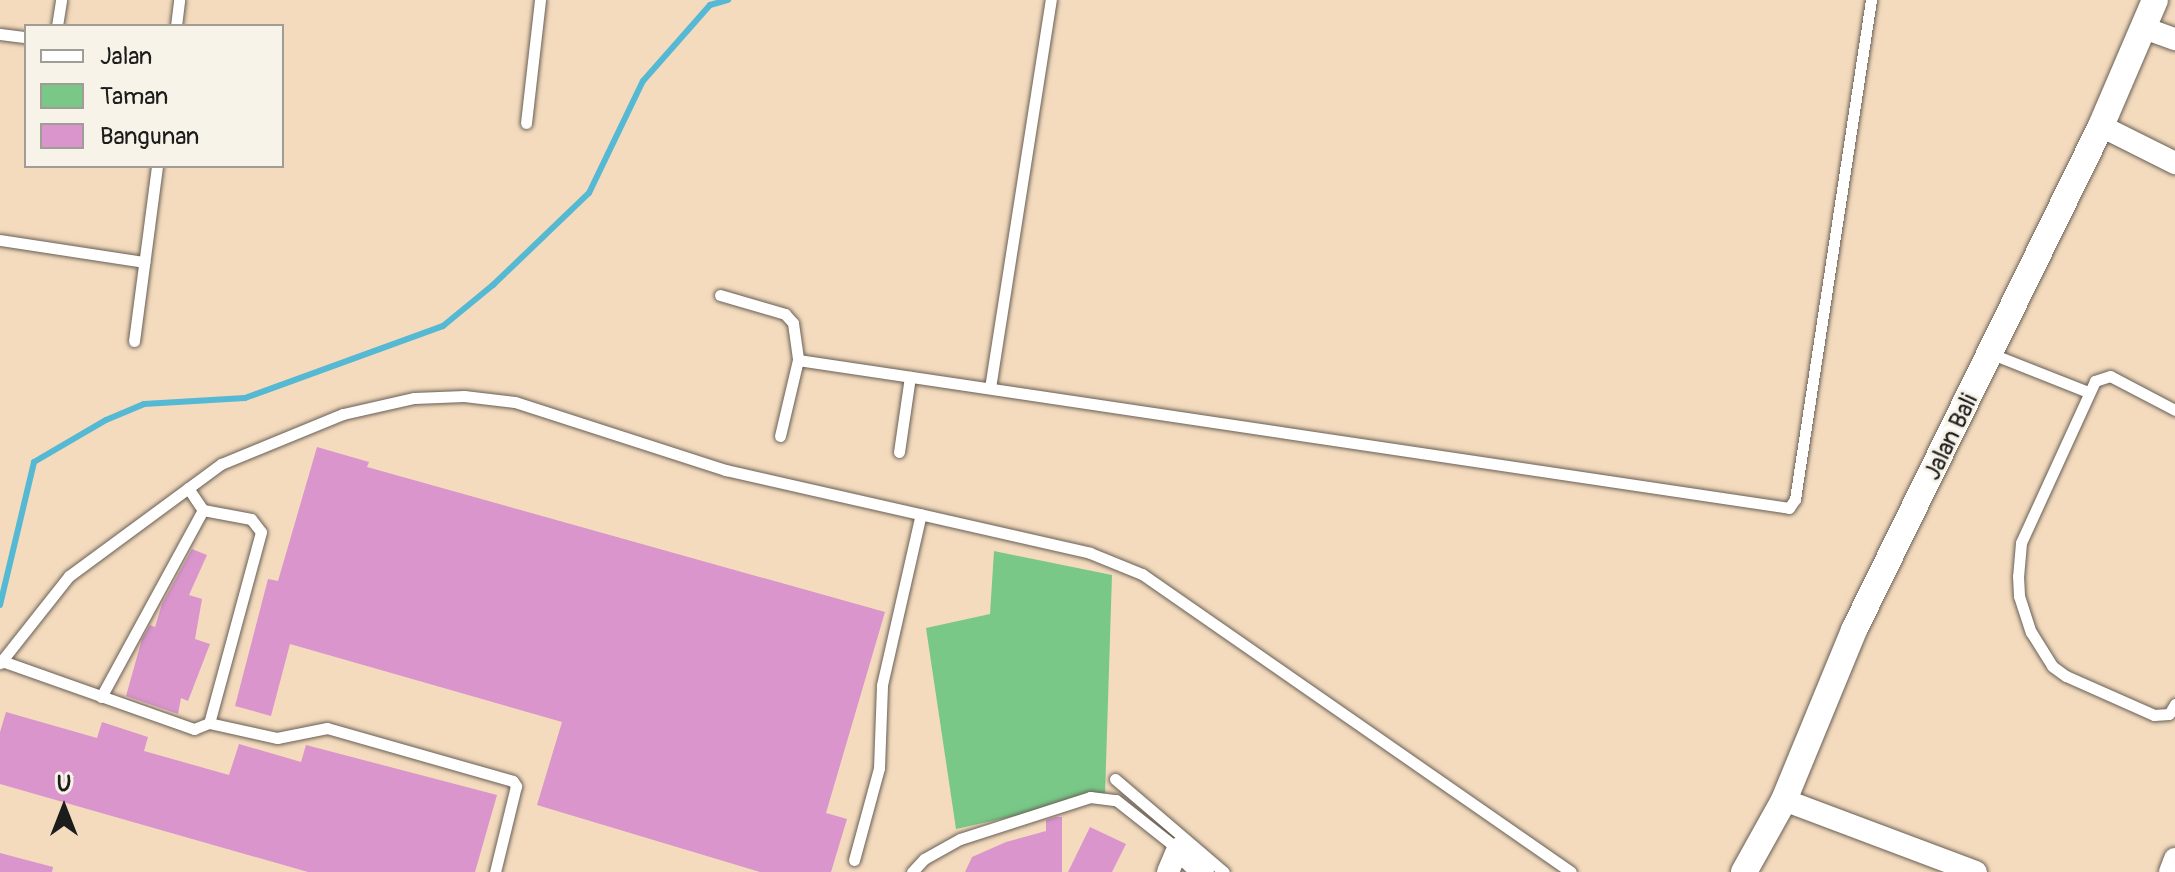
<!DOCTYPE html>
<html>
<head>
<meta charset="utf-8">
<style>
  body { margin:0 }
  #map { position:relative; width:2175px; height:872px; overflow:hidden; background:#f4dbbe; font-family:Pangolin,sans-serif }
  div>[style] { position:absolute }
  .green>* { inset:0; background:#79c888 }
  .stream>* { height:6px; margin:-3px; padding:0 3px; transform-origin:3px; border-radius:3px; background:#55b9d4 }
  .building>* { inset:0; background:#d995cc }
  .roads { filter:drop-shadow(0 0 2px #685f55) drop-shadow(0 0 2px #685f55) }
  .service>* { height:11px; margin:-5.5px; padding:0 5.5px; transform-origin:5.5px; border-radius:5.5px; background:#fff }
  .minor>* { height:22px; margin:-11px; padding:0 11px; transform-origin:11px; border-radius:11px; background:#fff }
  .tertiary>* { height:26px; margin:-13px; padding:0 13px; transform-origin:13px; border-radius:13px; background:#fff }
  span { translate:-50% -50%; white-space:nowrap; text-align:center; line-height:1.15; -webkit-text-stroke:6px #f7f3e8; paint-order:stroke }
  .street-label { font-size:24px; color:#1c1c1c }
  .legend { position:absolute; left:24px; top:24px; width:260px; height:144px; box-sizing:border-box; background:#f7f3e8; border:2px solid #9f9d96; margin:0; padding:10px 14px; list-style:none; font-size:24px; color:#1c1c1c }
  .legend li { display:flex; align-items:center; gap:16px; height:40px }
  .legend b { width:40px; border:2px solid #9f9d96 }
  .north { position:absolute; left:24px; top:768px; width:80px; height:80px; -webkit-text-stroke:6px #f7f3e8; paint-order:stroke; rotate:0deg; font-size:22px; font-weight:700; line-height:32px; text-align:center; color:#1c1c1c }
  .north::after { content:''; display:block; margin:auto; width:28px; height:36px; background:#1c1c1c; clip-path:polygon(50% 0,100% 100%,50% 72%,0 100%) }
</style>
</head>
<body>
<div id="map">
  <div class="green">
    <i style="clip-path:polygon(994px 551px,1112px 575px,1105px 796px,956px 829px,926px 628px,990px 614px)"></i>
  </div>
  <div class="stream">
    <i style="left:0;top:605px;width:147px;rotate:-76.6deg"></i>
    <i style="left:34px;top:462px;width:83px;rotate:-30.3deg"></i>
    <i style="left:106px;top:420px;width:41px;rotate:-22.8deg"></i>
    <i style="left:144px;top:404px;width:101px;rotate:-3.4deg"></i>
    <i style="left:245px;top:398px;width:211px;rotate:-20deg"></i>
    <i style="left:443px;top:326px;width:65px;rotate:-39.4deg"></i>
    <i style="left:493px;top:285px;width:133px;rotate:-43.8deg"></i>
    <i style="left:589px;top:193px;width:124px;rotate:-64.3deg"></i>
    <i style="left:643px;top:81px;width:101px;rotate:-48.6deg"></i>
    <i style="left:710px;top:5px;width:19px;rotate:-16deg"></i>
  </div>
  <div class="building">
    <i style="clip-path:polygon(317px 447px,369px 462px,367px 467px,885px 612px,826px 813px,847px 819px,831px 872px,760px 872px,537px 805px,562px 722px,290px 644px,271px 716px,235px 706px,268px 579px,278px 581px)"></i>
    <i style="clip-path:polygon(192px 549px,207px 555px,189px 595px,202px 599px,195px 639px,210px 644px,188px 701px,181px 698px,178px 714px,126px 696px,142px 639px,150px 625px,155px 627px,162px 604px)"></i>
    <i style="clip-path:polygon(6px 712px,97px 738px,102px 722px,148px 737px,144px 751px,229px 775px,239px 744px,301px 762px,306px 745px,497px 795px,475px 872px,308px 872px,0 784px,0 732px)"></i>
    <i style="clip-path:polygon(1056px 817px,1062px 817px,1062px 872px,965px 872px,972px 857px,1006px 842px,1046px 831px,1046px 820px)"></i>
    <i style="clip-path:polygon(1090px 827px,1126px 844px,1112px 872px,1068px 872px)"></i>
    <i style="clip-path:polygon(0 853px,53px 867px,52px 872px,0 872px)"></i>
  </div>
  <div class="roads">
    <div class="service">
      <i style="left:57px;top:26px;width:26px;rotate:-81deg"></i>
      <i style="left:176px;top:26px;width:26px;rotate:-83deg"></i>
      <i style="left:0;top:34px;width:26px;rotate:7deg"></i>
      <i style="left:526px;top:123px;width:124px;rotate:-83.5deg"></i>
      <i style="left:0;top:240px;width:146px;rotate:8.7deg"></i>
      <i style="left:720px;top:295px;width:68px;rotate:16.3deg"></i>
      <i style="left:785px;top:314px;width:12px;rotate:48deg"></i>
      <i style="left:793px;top:323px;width:37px;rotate:82deg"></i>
      <i style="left:798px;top:360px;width:1002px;rotate:8.49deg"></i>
      <i style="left:1789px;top:508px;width:11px;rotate:-56deg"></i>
      <i style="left:1795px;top:499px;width:505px;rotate:-81.34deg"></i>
      <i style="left:134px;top:341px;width:177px;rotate:-82.5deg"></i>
      <i style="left:1992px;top:354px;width:103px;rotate:21.6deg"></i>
      <i style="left:990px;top:388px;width:393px;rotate:-81.1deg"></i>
      <i style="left:2175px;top:410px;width:73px;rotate:-152.4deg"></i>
      <i style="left:2110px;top:376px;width:16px;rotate:162deg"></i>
      <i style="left:2095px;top:381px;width:178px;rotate:114.6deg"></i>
      <i style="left:2021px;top:543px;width:33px;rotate:95deg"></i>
      <i style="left:2018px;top:576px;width:20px;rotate:87deg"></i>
      <i style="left:2019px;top:596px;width:38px;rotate:72deg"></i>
      <i style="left:2031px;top:632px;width:40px;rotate:58deg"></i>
      <i style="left:2052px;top:666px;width:17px;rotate:36deg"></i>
      <i style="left:2066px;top:676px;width:96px;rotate:23.9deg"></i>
      <i style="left:2154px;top:715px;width:15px;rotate:-4deg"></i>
      <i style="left:2169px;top:714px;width:12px;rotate:-59deg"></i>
      <i style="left:780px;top:436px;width:78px;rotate:-76.7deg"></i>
      <i style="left:899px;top:452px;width:76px;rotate:-81.7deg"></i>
      <i style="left:188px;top:488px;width:27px;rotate:56deg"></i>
      <i style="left:203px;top:510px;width:49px;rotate:10.6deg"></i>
      <i style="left:251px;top:519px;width:16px;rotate:52deg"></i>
      <i style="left:261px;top:532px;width:198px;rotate:105.2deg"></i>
      <i style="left:2px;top:661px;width:204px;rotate:19.5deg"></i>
      <i style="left:194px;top:729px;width:16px;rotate:-22deg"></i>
      <i style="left:209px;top:723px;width:70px;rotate:12.4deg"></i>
      <i style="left:277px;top:738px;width:51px;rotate:-11.3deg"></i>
      <i style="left:327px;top:728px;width:193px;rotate:15.9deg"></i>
      <i style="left:513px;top:781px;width:6px;rotate:59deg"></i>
      <i style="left:516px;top:786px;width:89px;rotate:103.7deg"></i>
      <i style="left:0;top:663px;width:111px;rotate:-51.6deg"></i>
      <i style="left:69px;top:576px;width:189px;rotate:-36.4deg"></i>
      <i style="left:221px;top:464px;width:132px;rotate:-22.3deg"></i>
      <i style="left:343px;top:414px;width:73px;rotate:-12.7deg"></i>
      <i style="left:414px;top:398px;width:50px;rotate:-2.3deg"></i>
      <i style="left:464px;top:396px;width:51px;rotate:6.7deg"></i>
      <i style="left:515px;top:402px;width:222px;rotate:17.9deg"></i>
      <i style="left:726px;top:470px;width:373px;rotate:12.8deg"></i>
      <i style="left:1090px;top:553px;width:56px;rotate:22deg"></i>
      <i style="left:1142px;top:574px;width:522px;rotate:34.79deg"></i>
      <i style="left:101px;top:697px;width:213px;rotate:-61.4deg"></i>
      <i style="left:1115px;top:779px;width:143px;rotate:40.5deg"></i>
      <i style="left:854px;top:860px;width:95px;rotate:-74.8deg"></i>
      <i style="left:879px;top:768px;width:83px;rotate:-87.9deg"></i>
      <i style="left:882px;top:685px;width:175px;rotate:-77.2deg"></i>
      <i style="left:912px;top:872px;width:18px;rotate:-47deg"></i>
      <i style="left:924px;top:859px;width:41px;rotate:-29.1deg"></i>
      <i style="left:960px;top:839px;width:137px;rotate:-17.9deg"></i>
      <i style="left:1090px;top:797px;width:26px;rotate:7deg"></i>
      <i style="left:1116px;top:800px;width:79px;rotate:38.3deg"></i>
    </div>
    <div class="minor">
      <i style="left:2144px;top:28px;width:33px;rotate:20deg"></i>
      <i style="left:2101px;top:126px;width:83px;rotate:26.6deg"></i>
      <i style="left:1784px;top:800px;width:205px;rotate:20.6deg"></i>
      <i style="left:1168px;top:872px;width:25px;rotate:-67deg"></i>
      <i style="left:1178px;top:849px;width:34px;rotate:43deg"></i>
      <i style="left:2170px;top:872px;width:14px;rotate:-69deg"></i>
    </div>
    <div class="tertiary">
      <i style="left:1744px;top:872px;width:82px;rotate:-60.9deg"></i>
      <i style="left:1784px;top:800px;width:184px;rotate:-67.6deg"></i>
      <i style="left:1854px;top:630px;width:561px;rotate:-63.89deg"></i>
      <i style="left:2101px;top:126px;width:137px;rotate:-66.8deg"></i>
    </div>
  </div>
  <div class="street-label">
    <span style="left:1951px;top:437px;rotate:-64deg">Jalan Bali</span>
  </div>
  <ul class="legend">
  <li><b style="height:10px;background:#fff"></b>Jalan</li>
  <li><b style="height:22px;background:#79c888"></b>Taman</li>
  <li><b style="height:22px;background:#d995cc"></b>Bangunan</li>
  </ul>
  <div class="north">U</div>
</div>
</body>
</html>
